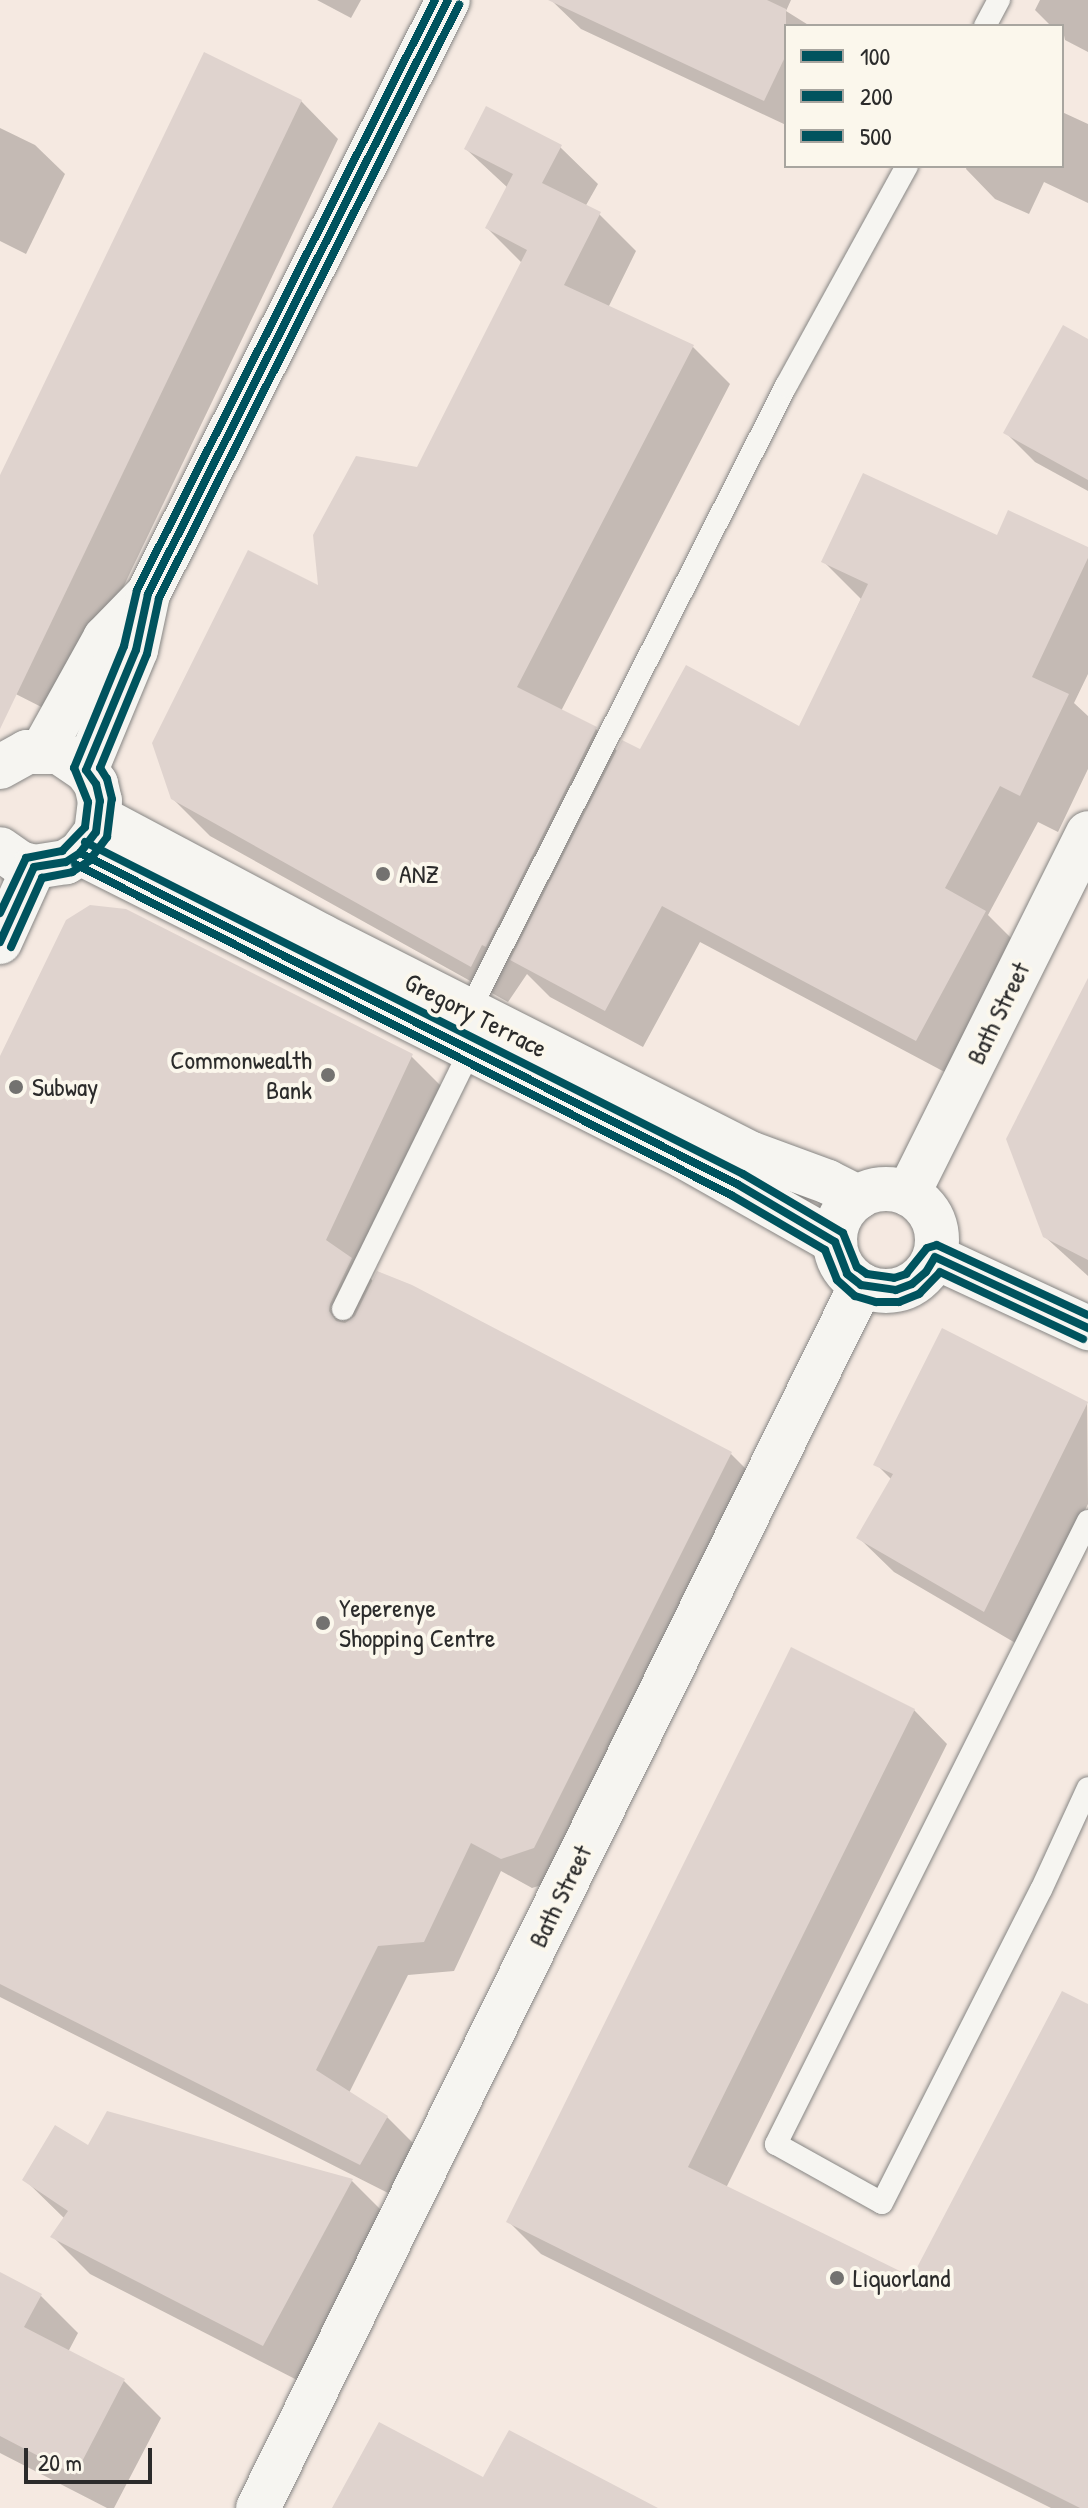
<!DOCTYPE html>
<html>
<head>
<meta charset="utf-8">
<style>
  body { margin:0 }
  #map { position:relative; width:1088px; height:2508px; overflow:hidden; background:#f8f6f0; font-family:"Patrick Hand",sans-serif }
  div>[style] { position:absolute }
  .built>* { inset:0; background:#f5e9e1 }
  .shadow>* { inset:0; background:#0003 }
  .building>* { inset:0; background:#dfd3ce }
  .roads { filter:drop-shadow(0 0 2px #878684) drop-shadow(0 0 2px #878684) }
  .lane>* { height:22px; margin:-11px; padding:0 11px; transform-origin:11px; border-radius:11px; background:#f6f5f1 }
  .street>* { height:44px; margin:-22px; padding:0 22px; transform-origin:22px; border-radius:22px; background:#f6f5f1 }
  .street>.ring { margin:-22px; padding:0; box-sizing:content-box; background:none; border:44px solid #f6f5f1; border-radius:50% }
  .bus-1>* { height:8px; margin:-4px; padding:0 4px; transform-origin:4px; border-radius:4px; background:#00535e }
  .bus-2>* { height:8px; margin:-4px; padding:0 4px; transform-origin:4px; border-radius:4px; background:#00535e }
  .bus-3>* { height:8px; margin:-4px; padding:0 4px; transform-origin:4px; border-radius:4px; background:#00535e }
  .dots>* { width:22px; height:22px; translate:-50% -50%; box-sizing:border-box; border:4px solid #fbf7ec; border-radius:50% }
  span { translate:-50% -50%; white-space:nowrap; text-align:center; line-height:1.15; -webkit-text-stroke:8px #fbf7ec; paint-order:stroke }
  .poi-label { font-size:26px; color:#2b2b2b }
  .left { translate:0 -50%; text-align:left }
  .right { translate:-100% -50%; text-align:right }
  .street-label { font-size:26px; color:#2b2b2b }
  .legend { position:absolute; left:784px; top:24px; width:280px; height:144px; box-sizing:border-box; background:#fbf7ec; border:2px solid #a8a59f; margin:0; padding:10px 14px; list-style:none; font-size:24px; color:#2b2b2b }
  .legend li { display:flex; align-items:center; gap:16px; height:40px }
  .legend b { width:40px; border:2px solid #a8a59f }
  .scale { position:absolute; left:24px; top:2448px; width:128px; height:36px; box-sizing:border-box; border:4px solid #2b2b2b; border-top:0; padding-left:10px; font-size:24px; line-height:28px; white-space:nowrap; color:#2b2b2b; -webkit-text-stroke:6px #fbf7ec; paint-order:stroke }
</style>
</head>
<body>
<div id="map">
  <div class="built">
    <i style="clip-path:polygon(evenodd,0 0,1088px 0,1088px 2508px,0 2508px,0 0,786px 26px,1062px 26px,1062px 166px,786px 166px,786px 26px)"></i>
  </div>
  <div class="shadow">
    <i style="clip-path:polygon(317px 0,361px 0,351px 18px)"></i>
    <i style="clip-path:polygon(551px 0,791px 0,786px 11px,810px 26px,786px 26px,786px 125px,581px 29px)"></i>
    <i style="clip-path:polygon(1040px 0,1088px 0,1088px 52px,1065px 40px,1062px 26px,1051px 26px,1035px 10px)"></i>
    <i style="clip-path:polygon(301px 101px,338px 139px,61px 717px,0 686px,0 480px)"></i>
    <i style="clip-path:polygon(1062px 112px,1088px 124px,1088px 203px,1044px 182px,1029px 214px,995px 199px,966px 169px,967px 166px,1062px 166px)"></i>
    <i style="clip-path:polygon(0 128px,35px 145px,65px 174px,26px 254px,0 241px)"></i>
    <i style="clip-path:polygon(560px 147px,598px 184px,585px 207px,599px 214px,636px 251px,608px 308px,693px 347px,730px 384px,561px 711px,596px 729px,618px 752px,641px 752px,800px 728px,861px 599px,823px 561px,998px 538px,1088px 549px,1088px 674px,1074px 703px,1088px 716px,1088px 769px,1058px 832px,1038px 822px,988px 915px,1023px 950px,954px 1077px,700px 942px,643px 1047px,550px 997px,527px 974px,508px 1002px,210px 836px,172px 798px,320px 589px,419px 469px,523px 264px,487px 228px,508px 188px,466px 149px)"></i>
    <i style="clip-path:polygon(1088px 342px,1088px 491px,1035px 462px,1006px 433px)"></i>
    <i style="clip-path:polygon(1088px 1023px,1088px 1276px,1044px 1236px)"></i>
    <i style="clip-path:polygon(411px 1056px,441px 1086px,357px 1265px,374px 1282px,730px 1453px,760px 1483px,564px 1878px,532px 1888px,501px 1871px,454px 1971px,408px 1975px,349px 2093px,387px 2117px,417px 2147px,390px 2194px,0 1997px,0 1060px)"></i>
    <i style="clip-path:polygon(1087px 1403px,1088px 1504px,1019px 1645px,894px 1572px,859px 1538px,892px 1480px,876px 1464px)"></i>
    <i style="clip-path:polygon(914px 1710px,947px 1744px,726px 2188px,913px 2280px,1088px 2006px,1088px 2508px,1051px 2508px,541px 2254px,508px 2221px)"></i>
    <i style="clip-path:polygon(89px 2148px,351px 2180px,389px 2218px,301px 2382px,90px 2274px,53px 2237px,65px 2219px,25px 2180px)"></i>
    <i style="clip-path:polygon(0 2274px,40px 2295px,78px 2333px,68px 2352px,124px 2381px,161px 2418px,114px 2508px,107px 2508px,0 2453px)"></i>
  </div>
  <div class="building">
    <i style="clip-path:polygon(548px 0,767px 0,786px 9px,786px 55px,764px 101px)"></i>
    <i style="clip-path:polygon(204px 52px,302px 100px,0 729px,0 475px)"></i>
    <i style="clip-path:polygon(486px 106px,562px 145px,542px 183px,601px 212px,564px 285px,694px 345px,517px 687px,597px 727px,486px 947px,482px 945px,471px 967px,171px 799px,152px 743px,248px 550px,318px 585px,313px 535px,356px 456px,417px 467px,527px 250px,485px 228px,513px 174px,464px 149px)"></i>
    <i style="clip-path:polygon(1063px 325px,1088px 339px,1088px 480px,1003px 433px)"></i>
    <i style="clip-path:polygon(863px 473px,997px 535px,1008px 510px,1088px 547px,1088px 558px,1032px 677px,1069px 694px,1020px 796px,1000px 786px,945px 888px,986px 911px,916px 1041px,662px 906px,605px 1011px,510px 960px,622px 740px,640px 749px,686px 665px,799px 726px,868px 584px,821px 562px)"></i>
    <i style="clip-path:polygon(90px 905px,126px 909px,413px 1054px,326px 1240px,352px 1258px,330px 1304px,329px 1311px,336px 1321px,345px 1323px,355px 1316px,377px 1271px,412px 1285px,732px 1452px,534px 1848px,501px 1859px,471px 1843px,424px 1942px,378px 1946px,316px 2070px,388px 2116px,360px 2165px,0 1984px,0 1056px,66px 920px)"></i>
    <i style="clip-path:polygon(1088px 978px,1088px 1260px,1043px 1237px,1006px 1139px)"></i>
    <i style="clip-path:polygon(942px 1328px,1088px 1402px,984px 1612px,856px 1538px,893px 1474px,873px 1465px)"></i>
    <i style="clip-path:polygon(791px 1647px,915px 1709px,688px 2167px,912px 2277px,1062px 1991px,1088px 2004px,1088px 2508px,1080px 2508px,506px 2222px)"></i>
    <i style="clip-path:polygon(107px 2111px,353px 2179px,263px 2346px,50px 2237px,68px 2211px,22px 2180px,55px 2125px,88px 2145px)"></i>
    <i style="clip-path:polygon(0 2272px,42px 2294px,24px 2327px,125px 2379px,75px 2475px,0 2436px)"></i>
    <i style="clip-path:polygon(379px 2422px,483px 2477px,509px 2430px,658px 2508px,332px 2508px)"></i>
  </div>
  <div class="roads">
    <div class="lane">
      <i style="left:985px;top:26px;width:30px;rotate:-62deg"></i>
      <i style="left:469px;top:1011px;width:701px;rotate:-63.11deg"></i>
      <i style="left:786px;top:386px;width:251px;rotate:-61.2deg"></i>
      <i style="left:343px;top:1309px;width:288px;rotate:-63.8deg"></i>
      <i style="left:1088px;top:1521px;width:697px;rotate:116.6deg"></i>
      <i style="left:776px;top:2144px;width:121px;rotate:29.1deg"></i>
      <i style="left:882px;top:2203px;width:351px;rotate:-63.1deg"></i>
      <i style="left:1041px;top:1890px;width:112px;rotate:-65.3deg"></i>
    </div>
    <div class="street">
      <i style="left:43px;top:750px;width:128px;rotate:-61deg"></i>
      <i style="left:105px;top:638px;width:62px;rotate:-45.7deg"></i>
      <i style="left:0;top:767px;width:31px;rotate:-29deg"></i>
      <i style="left:27px;top:752px;width:32px"></i>
      <i style="left:59px;top:752px;width:32px;rotate:34deg"></i>
      <i style="left:86px;top:770px;width:17px;rotate:54deg"></i>
      <i style="left:96px;top:784px;width:17px;rotate:77deg"></i>
      <i style="left:100px;top:801px;width:31px;rotate:97deg"></i>
      <i style="left:96px;top:832px;width:26px;rotate:127deg"></i>
      <i style="left:80px;top:853px;width:17px;rotate:147deg"></i>
      <i style="left:66px;top:862px;width:32px;rotate:171deg"></i>
      <i style="left:34px;top:867px;width:15px;rotate:-164deg"></i>
      <i style="left:20px;top:863px;width:24px;rotate:-145deg"></i>
      <i style="left:86px;top:770px;width:130px;rotate:-67.4deg"></i>
      <i style="left:136px;top:650px;width:57px;rotate:-77.9deg"></i>
      <i style="left:148px;top:594px;width:665px;rotate:-63.2deg"></i>
      <i style="left:100px;top:818px;width:251px;rotate:28deg"></i>
      <i style="left:322px;top:936px;width:482px;rotate:26.9deg"></i>
      <i style="left:752px;top:1154px;width:81px;rotate:20.2deg"></i>
      <i style="left:828px;top:1182px;width:34px;rotate:27deg"></i>
      <i style="left:80px;top:853px;width:675px;rotate:26.68deg"></i>
      <i style="left:683px;top:1156px;width:175px;rotate:29.5deg"></i>
      <i style="left:0;top:942px;width:82px;rotate:-65.6deg"></i>
      <i class="ring" style="left:835px;top:1189px;width:58px;height:58px"></i>
      <i style="left:908px;top:1194px;width:403px;rotate:-63.5deg"></i>
      <i style="left:935px;top:1257px;width:169px;rotate:24.9deg"></i>
      <i style="left:258px;top:2508px;width:1364px;rotate:-63.75deg"></i>
    </div>
  </div>
  <div class="bus-1">
    <i style="left:80px;top:853px;width:736px;rotate:26.74deg"></i>
    <i style="left:737px;top:1184px;width:114px;rotate:30.6deg"></i>
    <i style="left:835px;top:1242px;width:34px;rotate:69deg"></i>
    <i style="left:847px;top:1274px;width:18px;rotate:38deg"></i>
    <i style="left:861px;top:1285px;width:35px;rotate:8deg"></i>
    <i style="left:896px;top:1290px;width:17px;rotate:-21deg"></i>
    <i style="left:912px;top:1284px;width:18px;rotate:-41deg"></i>
    <i style="left:926px;top:1272px;width:17px;rotate:-59deg"></i>
    <i style="left:935px;top:1257px;width:169px;rotate:24.9deg"></i>
    <i style="left:0;top:942px;width:82px;rotate:-65.6deg"></i>
    <i style="left:34px;top:867px;width:32px;rotate:-9deg"></i>
    <i style="left:66px;top:862px;width:17px;rotate:-33deg"></i>
    <i style="left:80px;top:853px;width:26px;rotate:-53deg"></i>
    <i style="left:96px;top:832px;width:31px;rotate:-83deg"></i>
    <i style="left:100px;top:801px;width:17px;rotate:-103deg"></i>
    <i style="left:96px;top:784px;width:17px;rotate:-126deg"></i>
    <i style="left:86px;top:770px;width:130px;rotate:-67.4deg"></i>
    <i style="left:136px;top:650px;width:57px;rotate:-77.9deg"></i>
    <i style="left:148px;top:594px;width:665px;rotate:-63.2deg"></i>
  </div>
  <div class="bus-2">
    <i style="left:75px;top:864px;width:735px;rotate:26.77deg"></i>
    <i style="left:731px;top:1195px;width:109px;rotate:30.3deg"></i>
    <i style="left:825px;top:1250px;width:32px;rotate:68deg"></i>
    <i style="left:837px;top:1280px;width:24px;rotate:42deg"></i>
    <i style="left:855px;top:1296px;width:22px;rotate:16deg"></i>
    <i style="left:876px;top:1302px;width:23px"></i>
    <i style="left:899px;top:1302px;width:22px;rotate:-22deg"></i>
    <i style="left:919px;top:1294px;width:30px;rotate:-46deg"></i>
    <i style="left:940px;top:1272px;width:158px;rotate:25.1deg"></i>
    <i style="left:11px;top:947px;width:76px;rotate:-65.8deg"></i>
    <i style="left:42px;top:878px;width:31px;rotate:-11deg"></i>
    <i style="left:72px;top:872px;width:20px;rotate:-33deg"></i>
    <i style="left:89px;top:861px;width:30px;rotate:-53deg"></i>
    <i style="left:107px;top:837px;width:38px;rotate:-83deg"></i>
    <i style="left:112px;top:799px;width:21px;rotate:-104deg"></i>
    <i style="left:107px;top:779px;width:13px;rotate:-122deg"></i>
    <i style="left:100px;top:768px;width:123px;rotate:-67.6deg"></i>
    <i style="left:147px;top:654px;width:57px;rotate:-77.9deg"></i>
    <i style="left:159px;top:598px;width:665px;rotate:-63.17deg"></i>
  </div>
  <div class="bus-3">
    <i style="left:85px;top:842px;width:737px;rotate:26.77deg"></i>
    <i style="left:743px;top:1174px;width:116px;rotate:30.5deg"></i>
    <i style="left:843px;top:1233px;width:37px;rotate:68deg"></i>
    <i style="left:857px;top:1267px;width:12px;rotate:35deg"></i>
    <i style="left:867px;top:1274px;width:27px;rotate:8deg"></i>
    <i style="left:894px;top:1278px;width:13px;rotate:-18deg"></i>
    <i style="left:906px;top:1274px;width:33px;rotate:-51deg"></i>
    <i style="left:927px;top:1248px;width:10px;rotate:-17deg"></i>
    <i style="left:937px;top:1245px;width:166px;rotate:24.9deg"></i>
    <i style="left:0;top:913px;width:61px;rotate:-64.7deg"></i>
    <i style="left:26px;top:858px;width:37px;rotate:-11deg"></i>
    <i style="left:62px;top:851px;width:33px;rotate:-46deg"></i>
    <i style="left:85px;top:827px;width:25px;rotate:-83deg"></i>
    <i style="left:88px;top:802px;width:37px;rotate:-112deg"></i>
    <i style="left:74px;top:768px;width:132px;rotate:-67.7deg"></i>
    <i style="left:124px;top:646px;width:57px;rotate:-76.9deg"></i>
    <i style="left:137px;top:590px;width:661px;rotate:-63.2deg"></i>
  </div>
  <div class="dots">
    <i style="left:383px;top:874px;background:#737270"></i>
    <i style="left:328px;top:1075px;background:#737270"></i>
    <i style="left:16px;top:1087px;background:#737270"></i>
    <i style="left:323px;top:1623px;background:#737270"></i>
    <i style="left:837px;top:2278px;background:#737270"></i>
  </div>
  <div class="poi-label">
    <span class="left" style="left:399px;top:874px">ANZ</span>
    <span class="right" style="left:312px;top:1075px">Commonwealth<br>Bank</span>
    <span class="left" style="left:32px;top:1087px">Subway</span>
    <span class="left" style="left:339px;top:1623px">Yeperenye<br>Shopping Centre</span>
    <span class="left" style="left:853px;top:2278px">Liquorland</span>
  </div>
  <div class="street-label">
    <span style="left:998px;top:1013px;rotate:-64deg">Bath Street</span>
    <span style="left:476px;top:1015px;rotate:27deg">Gregory Terrace</span>
    <span style="left:560px;top:1896px;rotate:-64deg">Bath Street</span>
  </div>
  <ul class="legend">
  <li><b style="height:10px;background:#00535e"></b>100</li>
  <li><b style="height:10px;background:#00535e"></b>200</li>
  <li><b style="height:10px;background:#00535e"></b>500</li>
  </ul>
  <div class="scale">20 m</div>
</div>
</body>
</html>
